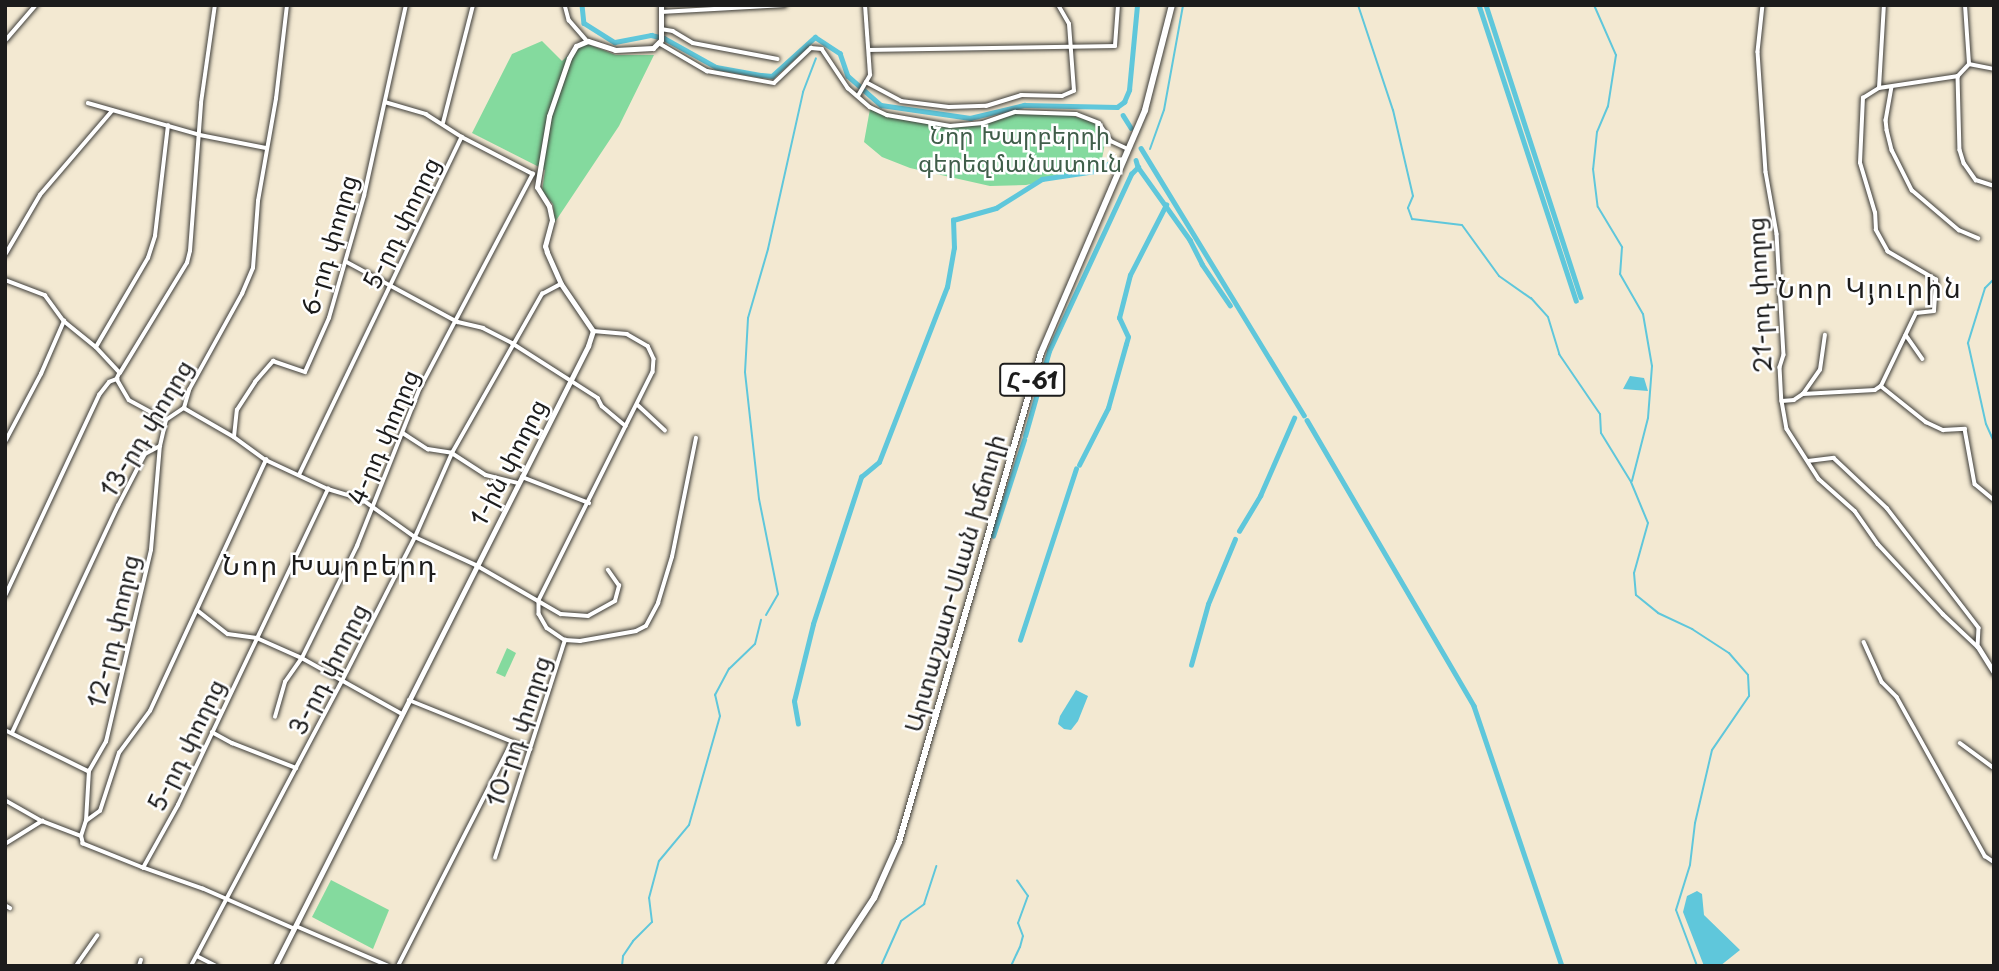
<!DOCTYPE html>
<html>
<head>
<meta charset="utf-8">
<style>
  body { margin:0 }
  #map { position:relative; width:1999px; height:971px; overflow:hidden; background:#f3e9d2; font-family:"Playpen Sans","Noto Sans Armenian",sans-serif }
  div>[style] { position:absolute }
  .green>* { inset:0; background:#84da9e }
  .water>* { inset:0; background:#5fc7db }
  .stream>* { height:2px; margin:-1px; padding:0 1px; transform-origin:1px; border-radius:1px; background:#5fc7db }
  .canal>* { height:4.5px; margin:-2.25px; padding:0 2.25px; transform-origin:2.25px; border-radius:2.25px; background:#5fc7db }
  .roads { filter:drop-shadow(0 0 2px #3c3b37) drop-shadow(0 0 2px #3c3b37) }
  .street>* { height:3.5px; margin:-1.75px; padding:0 1.75px; transform-origin:1.75px; border-radius:1.75px; background:#fff }
  .secondary>* { height:5px; margin:-2.5px; padding:0 2.5px; transform-origin:2.5px; border-radius:2.5px; background:#fff }
  .primary>* { height:6px; margin:-3px; padding:0 3px; transform-origin:3px; border-radius:3px; background:#fff }
  span { translate:-50% -50%; white-space:nowrap; text-align:center; line-height:1.15; -webkit-text-stroke:5px #fff; paint-order:stroke }
  .shield-label span { padding:2px 5px; background:#fff; border:2px solid; border-radius:5px; -webkit-text-stroke-width:0 }
  .shield-label { font-size:23px; color:#1c1c1c; font-weight:700 }
  .park-label { font-size:24px; color:#405e4a }
  .street-label { font-size:24px; color:#1c1c1c }
  .quarter-label { font-size:28px; color:#1c1c1c; letter-spacing:2px }
  .frame { position:absolute; inset:0; border:7px solid #1c1c1c; pointer-events:none }
</style>
</head>
<body>
<div id="map">
  <div class="green">
    <i style="clip-path:polygon(542px 41px,562px 61px,582px 42px,616px 55px,654px 55px,619px 126px,555px 222px,553px 204px,542px 192px,545px 170px,472px 133px,512px 54px)"></i>
    <i style="clip-path:polygon(870px 109px,941px 125px,981px 124px,1014px 111px,1064px 114px,1096px 122px,1106px 137px,1102px 159px,1094px 171px,1026px 185px,990px 186px,910px 168px,882px 157px,864px 142px)"></i>
    <i style="clip-path:polygon(507px 648px,516px 653px,505px 677px,496px 673px)"></i>
    <i style="clip-path:polygon(331px 880px,389px 910px,373px 949px,312px 917px)"></i>
  </div>
  <div class="water">
    <i style="clip-path:polygon(1630px 376px,1644px 378px,1648px 391px,1623px 389px)"></i>
    <i style="clip-path:polygon(1076px 690px,1088px 696px,1078px 721px,1071px 730px,1064px 729px,1058px 724px,1060px 716px)"></i>
    <i style="clip-path:polygon(1697px 891px,1702px 894px,1704px 915px,1740px 950px,1720px 966px,1704px 966px,1683px 912px,1687px 896px)"></i>
  </div>
  <div class="stream">
    <i style="left:1358px;top:5px;width:111px;rotate:71.6deg"></i>
    <i style="left:1393px;top:110px;width:88px;rotate:76.9deg"></i>
    <i style="left:1413px;top:196px;width:13px;rotate:113deg"></i>
    <i style="left:1408px;top:208px;width:12px;rotate:70deg"></i>
    <i style="left:1412px;top:219px;width:50px;rotate:6.8deg"></i>
    <i style="left:1462px;top:225px;width:63px;rotate:54deg"></i>
    <i style="left:1499px;top:276px;width:39px;rotate:35deg"></i>
    <i style="left:1531px;top:298px;width:25px;rotate:48deg"></i>
    <i style="left:1548px;top:317px;width:39px;rotate:73deg"></i>
    <i style="left:1559px;top:354px;width:73px;rotate:55.7deg"></i>
    <i style="left:1600px;top:414px;width:19px;rotate:87deg"></i>
    <i style="left:1601px;top:433px;width:57px;rotate:58.5deg"></i>
    <i style="left:1631px;top:482px;width:44px;rotate:67.5deg"></i>
    <i style="left:1648px;top:523px;width:52px;rotate:105.6deg"></i>
    <i style="left:1634px;top:573px;width:22px;rotate:85deg"></i>
    <i style="left:1636px;top:595px;width:28px;rotate:39deg"></i>
    <i style="left:1658px;top:613px;width:38px;rotate:25deg"></i>
    <i style="left:1692px;top:629px;width:44px;rotate:33deg"></i>
    <i style="left:1729px;top:653px;width:29px;rotate:49deg"></i>
    <i style="left:1748px;top:675px;width:21px;rotate:87deg"></i>
    <i style="left:1749px;top:696px;width:65px;rotate:124.4deg"></i>
    <i style="left:1712px;top:750px;width:75px;rotate:103.1deg"></i>
    <i style="left:1695px;top:823px;width:42px;rotate:96.8deg"></i>
    <i style="left:1690px;top:865px;width:47px;rotate:107.3deg"></i>
    <i style="left:1676px;top:910px;width:60px;rotate:69.4deg"></i>
    <i style="left:1594px;top:5px;width:55px;rotate:66.3deg"></i>
    <i style="left:1616px;top:55px;width:52px;rotate:98.9deg"></i>
    <i style="left:1608px;top:106px;width:28px;rotate:113deg"></i>
    <i style="left:1597px;top:132px;width:37px;rotate:96deg"></i>
    <i style="left:1593px;top:169px;width:38px;rotate:83deg"></i>
    <i style="left:1598px;top:207px;width:47px;rotate:59deg"></i>
    <i style="left:1622px;top:247px;width:27px;rotate:94deg"></i>
    <i style="left:1620px;top:274px;width:46px;rotate:60.1deg"></i>
    <i style="left:1643px;top:314px;width:53px;rotate:80.2deg"></i>
    <i style="left:1652px;top:366px;width:52px;rotate:94.4deg"></i>
    <i style="left:1648px;top:418px;width:65px;rotate:104.3deg"></i>
    <i style="left:1150px;top:149px;width:41px;rotate:-70.3deg"></i>
    <i style="left:1164px;top:110px;width:107px;rotate:-79.7deg"></i>
    <i style="left:1994px;top:279px;width:13px;rotate:135deg"></i>
    <i style="left:1985px;top:288px;width:58px;rotate:107.2deg"></i>
    <i style="left:1968px;top:343px;width:83px;rotate:77.5deg"></i>
    <i style="left:1986px;top:424px;width:20px;rotate:66deg"></i>
    <i style="left:766px;top:615px;width:24px;rotate:-60deg"></i>
    <i style="left:778px;top:594px;width:97px;rotate:-101.3deg"></i>
    <i style="left:759px;top:499px;width:128px;rotate:-96.3deg"></i>
    <i style="left:745px;top:372px;width:54px;rotate:-86.8deg"></i>
    <i style="left:748px;top:318px;width:72px;rotate:-73.8deg"></i>
    <i style="left:768px;top:249px;width:161px;rotate:-77.4deg"></i>
    <i style="left:803px;top:92px;width:36px;rotate:-69deg"></i>
    <i style="left:622px;top:966px;width:10px;rotate:-84deg"></i>
    <i style="left:623px;top:956px;width:18px;rotate:-56deg"></i>
    <i style="left:633px;top:941px;width:27px;rotate:-45deg"></i>
    <i style="left:652px;top:922px;width:24px;rotate:-97deg"></i>
    <i style="left:649px;top:898px;width:38px;rotate:-75deg"></i>
    <i style="left:659px;top:861px;width:47px;rotate:-50.2deg"></i>
    <i style="left:689px;top:825px;width:113px;rotate:-74.1deg"></i>
    <i style="left:720px;top:716px;width:22px;rotate:-103deg"></i>
    <i style="left:715px;top:695px;width:30px;rotate:-62deg"></i>
    <i style="left:729px;top:669px;width:36px;rotate:-44deg"></i>
    <i style="left:755px;top:644px;width:25px;rotate:-76deg"></i>
    <i style="left:881px;top:966px;width:49px;rotate:-66deg"></i>
    <i style="left:901px;top:921px;width:29px;rotate:-36deg"></i>
    <i style="left:924px;top:904px;width:40px;rotate:-72deg"></i>
    <i style="left:1011px;top:966px;width:21px;rotate:-65deg"></i>
    <i style="left:1020px;top:947px;width:11px;rotate:-75deg"></i>
    <i style="left:1023px;top:936px;width:14px;rotate:-111deg"></i>
    <i style="left:1018px;top:923px;width:29px;rotate:-70deg"></i>
    <i style="left:1028px;top:896px;width:19px;rotate:-125deg"></i>
  </div>
  <div class="canal">
    <i style="left:582px;top:5px;width:18px;rotate:84deg"></i>
    <i style="left:584px;top:23px;width:36px;rotate:32deg"></i>
    <i style="left:615px;top:42px;width:37px;rotate:-11deg"></i>
    <i style="left:651px;top:35px;width:13px;rotate:13deg"></i>
    <i style="left:664px;top:38px;width:60px;rotate:29.1deg"></i>
    <i style="left:716px;top:67px;width:46px;rotate:10.1deg"></i>
    <i style="left:761px;top:75px;width:11px;rotate:5deg"></i>
    <i style="left:772px;top:76px;width:58px;rotate:-42.2deg"></i>
    <i style="left:815px;top:37px;width:30px;rotate:33deg"></i>
    <i style="left:840px;top:53px;width:24px;rotate:71deg"></i>
    <i style="left:848px;top:76px;width:44px;rotate:41.3deg"></i>
    <i style="left:881px;top:105px;width:90px;rotate:8.3deg"></i>
    <i style="left:970px;top:118px;width:56px;rotate:-13.5deg"></i>
    <i style="left:1024px;top:105px;width:93px;rotate:1.2deg"></i>
    <i style="left:1117px;top:107px;width:9px;rotate:-36deg"></i>
    <i style="left:1124px;top:102px;width:13px;rotate:-67deg"></i>
    <i style="left:1129px;top:90px;width:85px;rotate:-84.6deg"></i>
    <i style="left:1479px;top:5px;width:311px;rotate:71.8deg"></i>
    <i style="left:1486px;top:5px;width:307px;rotate:72deg"></i>
    <i style="left:1123px;top:115px;width:15px;rotate:58deg"></i>
    <i style="left:1141px;top:148px;width:313px;rotate:58.6deg"></i>
    <i style="left:1136px;top:160px;width:7px;rotate:74deg"></i>
    <i style="left:1138px;top:167px;width:90px;rotate:54.5deg"></i>
    <i style="left:1190px;top:240px;width:27px;rotate:63deg"></i>
    <i style="left:1202px;top:264px;width:50px;rotate:55.7deg"></i>
    <i style="left:1101px;top:169px;width:17px;rotate:-36deg"></i>
    <i style="left:1307px;top:420px;width:331px;rotate:59.7deg"></i>
    <i style="left:1474px;top:706px;width:274px;rotate:71.3deg"></i>
    <i style="left:1025px;top:436px;width:88px;rotate:-74.2deg"></i>
    <i style="left:1049px;top:351px;width:195px;rotate:-65.1deg"></i>
    <i style="left:1131px;top:174px;width:10px;rotate:-45deg"></i>
    <i style="left:1079px;top:465px;width:64px;rotate:-63deg"></i>
    <i style="left:1108px;top:408px;width:66px;rotate:-74.3deg"></i>
    <i style="left:1126px;top:344px;width:7px;rotate:-74deg"></i>
    <i style="left:1128px;top:337px;width:21px;rotate:-115deg"></i>
    <i style="left:1119px;top:318px;width:44px;rotate:-75.7deg"></i>
    <i style="left:1130px;top:275px;width:79px;rotate:-62.8deg"></i>
    <i style="left:1239px;top:531px;width:41px;rotate:-59deg"></i>
    <i style="left:1260px;top:496px;width:85px;rotate:-66.4deg"></i>
    <i style="left:993px;top:536px;width:101px;rotate:-72.1deg"></i>
    <i style="left:1020px;top:640px;width:180px;rotate:-71.9deg"></i>
    <i style="left:1191px;top:665px;width:63px;rotate:-74.4deg"></i>
    <i style="left:1208px;top:604px;width:70px;rotate:-67.4deg"></i>
    <i style="left:798px;top:724px;width:23px;rotate:-100deg"></i>
    <i style="left:794px;top:701px;width:79px;rotate:-76.1deg"></i>
    <i style="left:813px;top:624px;width:155px;rotate:-71.9deg"></i>
    <i style="left:861px;top:477px;width:23px;rotate:-40deg"></i>
    <i style="left:879px;top:462px;width:188px;rotate:-68.8deg"></i>
    <i style="left:947px;top:287px;width:40px;rotate:-80deg"></i>
    <i style="left:954px;top:248px;width:28px;rotate:-92deg"></i>
    <i style="left:953px;top:220px;width:45px;rotate:-15.6deg"></i>
    <i style="left:996px;top:208px;width:54px;rotate:-32.2deg"></i>
    <i style="left:1042px;top:179px;width:55px;rotate:-8.4deg"></i>
  </div>
  <div class="roads">
    <div class="street">
      <i style="left:565px;top:5px;width:16px;rotate:75deg"></i>
      <i style="left:569px;top:20px;width:28px;rotate:49deg"></i>
      <i style="left:1763px;top:5px;width:47px;rotate:96.1deg"></i>
      <i style="left:1758px;top:52px;width:120px;rotate:86.2deg"></i>
      <i style="left:1766px;top:172px;width:63px;rotate:79.9deg"></i>
      <i style="left:1777px;top:234px;width:121px;rotate:86.7deg"></i>
      <i style="left:1784px;top:355px;width:13px;rotate:108deg"></i>
      <i style="left:1780px;top:367px;width:34px;rotate:87deg"></i>
      <i style="left:1782px;top:401px;width:28px;rotate:80deg"></i>
      <i style="left:1787px;top:429px;width:59px;rotate:57.4deg"></i>
      <i style="left:1819px;top:479px;width:48px;rotate:41.6deg"></i>
      <i style="left:1855px;top:511px;width:40px;rotate:55.1deg"></i>
      <i style="left:1878px;top:544px;width:96px;rotate:47.1deg"></i>
      <i style="left:1943px;top:614px;width:48px;rotate:43.3deg"></i>
      <i style="left:661px;top:12px;width:124px;rotate:-3.2deg"></i>
      <i style="left:661px;top:29px;width:12px;rotate:9deg"></i>
      <i style="left:673px;top:31px;width:23px;rotate:31deg"></i>
      <i style="left:693px;top:43px;width:86px;rotate:10.7deg"></i>
      <i style="left:5px;top:41px;width:48px;rotate:-49.3deg"></i>
      <i style="left:659px;top:43px;width:56px;rotate:30.3deg"></i>
      <i style="left:707px;top:71px;width:68px;rotate:10.2deg"></i>
      <i style="left:774px;top:83px;width:51px;rotate:-43.4deg"></i>
      <i style="left:811px;top:48px;width:11px;rotate:5deg"></i>
      <i style="left:822px;top:49px;width:47px;rotate:56.3deg"></i>
      <i style="left:848px;top:88px;width:29px;rotate:41deg"></i>
      <i style="left:870px;top:107px;width:19px;rotate:25deg"></i>
      <i style="left:887px;top:115px;width:64px;rotate:9.9deg"></i>
      <i style="left:950px;top:126px;width:33px;rotate:-5deg"></i>
      <i style="left:983px;top:123px;width:34px;rotate:-19deg"></i>
      <i style="left:1015px;top:112px;width:61px;rotate:1.9deg"></i>
      <i style="left:1076px;top:114px;width:25px;rotate:21deg"></i>
      <i style="left:1099px;top:123px;width:22px;rotate:56deg"></i>
      <i style="left:1111px;top:141px;width:19px;rotate:25deg"></i>
      <i style="left:869px;top:50px;width:246px;rotate:-0.9deg"></i>
      <i style="left:1115px;top:46px;width:41px;rotate:-85.8deg"></i>
      <i style="left:1969px;top:64px;width:25px;rotate:11deg"></i>
      <i style="left:1958px;top:76px;width:74px;rotate:88.5deg"></i>
      <i style="left:1960px;top:150px;width:14px;rotate:73deg"></i>
      <i style="left:1964px;top:163px;width:21px;rotate:55deg"></i>
      <i style="left:1976px;top:180px;width:19px;rotate:18deg"></i>
      <i style="left:866px;top:82px;width:40px;rotate:28deg"></i>
      <i style="left:901px;top:101px;width:48px;rotate:7.1deg"></i>
      <i style="left:949px;top:107px;width:37px;rotate:-2deg"></i>
      <i style="left:986px;top:106px;width:37px;rotate:-17deg"></i>
      <i style="left:1021px;top:95px;width:41px;rotate:1.4deg"></i>
      <i style="left:1062px;top:96px;width:13px;rotate:-23deg"></i>
      <i style="left:1074px;top:91px;width:67px;rotate:-94.3deg"></i>
      <i style="left:1069px;top:24px;width:22px;rotate:-120deg"></i>
      <i style="left:1892px;top:87px;width:34px;rotate:100deg"></i>
      <i style="left:1886px;top:120px;width:10px;rotate:84deg"></i>
      <i style="left:1887px;top:130px;width:21px;rotate:76deg"></i>
      <i style="left:1892px;top:150px;width:45px;rotate:63.4deg"></i>
      <i style="left:1912px;top:190px;width:62px;rotate:40.4deg"></i>
      <i style="left:1959px;top:230px;width:21px;rotate:23deg"></i>
      <i style="left:1879px;top:88px;width:83px;rotate:-86.6deg"></i>
      <i style="left:858px;top:96px;width:24px;rotate:-60deg"></i>
      <i style="left:870px;top:75px;width:70px;rotate:-94.1deg"></i>
      <i style="left:385px;top:102px;width:43px;rotate:16.3deg"></i>
      <i style="left:426px;top:114px;width:43px;rotate:32.6deg"></i>
      <i style="left:462px;top:137px;width:80px;rotate:27.5deg"></i>
      <i style="left:88px;top:103px;width:116px;rotate:15.9deg"></i>
      <i style="left:200px;top:135px;width:67px;rotate:11.1deg"></i>
      <i style="left:443px;top:123px;width:122px;rotate:-75.7deg"></i>
      <i style="left:5px;top:255px;width:69px;rotate:-59.7deg"></i>
      <i style="left:40px;top:195px;width:111px;rotate:-49.4deg"></i>
      <i style="left:347px;top:262px;width:126px;rotate:28.4deg"></i>
      <i style="left:458px;top:322px;width:26px;rotate:13deg"></i>
      <i style="left:483px;top:328px;width:33px;rotate:27deg"></i>
      <i style="left:512px;top:343px;width:102px;rotate:32.6deg"></i>
      <i style="left:598px;top:398px;width:9px;rotate:63deg"></i>
      <i style="left:602px;top:406px;width:31px;rotate:40deg"></i>
      <i style="left:5px;top:280px;width:43px;rotate:20.6deg"></i>
      <i style="left:45px;top:295px;width:32px;rotate:54deg"></i>
      <i style="left:64px;top:321px;width:41px;rotate:39.1deg"></i>
      <i style="left:96px;top:347px;width:35px;rotate:47deg"></i>
      <i style="left:120px;top:373px;width:7px;rotate:117deg"></i>
      <i style="left:117px;top:379px;width:24px;rotate:60deg"></i>
      <i style="left:129px;top:400px;width:42px;rotate:28.4deg"></i>
      <i style="left:593px;top:331px;width:34px;rotate:5deg"></i>
      <i style="left:627px;top:334px;width:24px;rotate:30deg"></i>
      <i style="left:648px;top:346px;width:14px;rotate:65deg"></i>
      <i style="left:654px;top:359px;width:13px;rotate:94deg"></i>
      <i style="left:653px;top:372px;width:256px;rotate:116.5deg"></i>
      <i style="left:539px;top:601px;width:13px;rotate:90deg"></i>
      <i style="left:539px;top:614px;width:16px;rotate:60deg"></i>
      <i style="left:547px;top:628px;width:22px;rotate:34deg"></i>
      <i style="left:565px;top:640px;width:15px;rotate:4deg"></i>
      <i style="left:580px;top:641px;width:57px;rotate:-10.1deg"></i>
      <i style="left:636px;top:631px;width:11px;rotate:-27deg"></i>
      <i style="left:646px;top:626px;width:26px;rotate:-62deg"></i>
      <i style="left:658px;top:603px;width:48px;rotate:-73.1deg"></i>
      <i style="left:672px;top:557px;width:121px;rotate:-78.6deg"></i>
      <i style="left:1906px;top:335px;width:29px;rotate:55deg"></i>
      <i style="left:96px;top:347px;width:103px;rotate:-59.7deg"></i>
      <i style="left:148px;top:258px;width:23px;rotate:-72deg"></i>
      <i style="left:155px;top:236px;width:111px;rotate:-83.3deg"></i>
      <i style="left:120px;top:373px;width:129px;rotate:-58.7deg"></i>
      <i style="left:187px;top:263px;width:12px;rotate:-76deg"></i>
      <i style="left:190px;top:251px;width:148px;rotate:-85.7deg"></i>
      <i style="left:201px;top:103px;width:99px;rotate:-81.9deg"></i>
      <i style="left:1881px;top:386px;width:58px;rotate:38.7deg"></i>
      <i style="left:1926px;top:422px;width:19px;rotate:25deg"></i>
      <i style="left:1943px;top:430px;width:22px;rotate:-3deg"></i>
      <i style="left:1965px;top:429px;width:56px;rotate:79.7deg"></i>
      <i style="left:1975px;top:484px;width:25px;rotate:40deg"></i>
      <i style="left:1803px;top:394px;width:29px;rotate:-55deg"></i>
      <i style="left:1820px;top:370px;width:35px;rotate:-82deg"></i>
      <i style="left:1782px;top:401px;width:12px;rotate:-5deg"></i>
      <i style="left:1794px;top:400px;width:11px;rotate:-34deg"></i>
      <i style="left:1803px;top:394px;width:72px;rotate:-3.2deg"></i>
      <i style="left:1875px;top:390px;width:7px;rotate:-34deg"></i>
      <i style="left:1881px;top:386px;width:81px;rotate:-64.4deg"></i>
      <i style="left:1916px;top:313px;width:18px;rotate:-6deg"></i>
      <i style="left:1934px;top:311px;width:31px;rotate:-86deg"></i>
      <i style="left:1936px;top:280px;width:56px;rotate:-149.7deg"></i>
      <i style="left:1888px;top:252px;width:25px;rotate:-119deg"></i>
      <i style="left:1876px;top:230px;width:17px;rotate:-93deg"></i>
      <i style="left:1875px;top:213px;width:52px;rotate:-106.7deg"></i>
      <i style="left:1860px;top:163px;width:65px;rotate:-87.4deg"></i>
      <i style="left:1863px;top:98px;width:19px;rotate:-32deg"></i>
      <i style="left:1879px;top:88px;width:80px;rotate:-8.6deg"></i>
      <i style="left:1958px;top:76px;width:16px;rotate:-47deg"></i>
      <i style="left:1969px;top:64px;width:59px;rotate:-93.9deg"></i>
      <i style="left:638px;top:405px;width:37px;rotate:43deg"></i>
      <i style="left:184px;top:408px;width:58px;rotate:30.1deg"></i>
      <i style="left:234px;top:437px;width:39px;rotate:36deg"></i>
      <i style="left:266px;top:460px;width:68px;rotate:25.1deg"></i>
      <i style="left:328px;top:489px;width:37px;rotate:17deg"></i>
      <i style="left:363px;top:500px;width:64px;rotate:35.4deg"></i>
      <i style="left:415px;top:537px;width:67px;rotate:24.7deg"></i>
      <i style="left:476px;top:565px;width:98px;rotate:30deg"></i>
      <i style="left:561px;top:614px;width:27px;rotate:4deg"></i>
      <i style="left:588px;top:616px;width:31px;rotate:-29deg"></i>
      <i style="left:615px;top:601px;width:16px;rotate:-75deg"></i>
      <i style="left:619px;top:586px;width:19px;rotate:-125deg"></i>
      <i style="left:403px;top:433px;width:30px;rotate:33deg"></i>
      <i style="left:428px;top:449px;width:24px;rotate:9deg"></i>
      <i style="left:452px;top:453px;width:40px;rotate:32.9deg"></i>
      <i style="left:486px;top:475px;width:32px;rotate:14deg"></i>
      <i style="left:234px;top:437px;width:27px;rotate:-84deg"></i>
      <i style="left:237px;top:410px;width:33px;rotate:-57deg"></i>
      <i style="left:255px;top:382px;width:28px;rotate:-49deg"></i>
      <i style="left:273px;top:361px;width:34px;rotate:19deg"></i>
      <i style="left:305px;top:372px;width:59px;rotate:-66deg"></i>
      <i style="left:329px;top:318px;width:127px;rotate:-74deg"></i>
      <i style="left:364px;top:196px;width:196px;rotate:-77.6deg"></i>
      <i style="left:5px;top:442px;width:77px;rotate:-62.1deg"></i>
      <i style="left:41px;top:374px;width:58px;rotate:-66.5deg"></i>
      <i style="left:1808px;top:461px;width:26px;rotate:-7deg"></i>
      <i style="left:1834px;top:458px;width:73px;rotate:43.3deg"></i>
      <i style="left:1887px;top:508px;width:151px;rotate:52.5deg"></i>
      <i style="left:1979px;top:628px;width:19px;rotate:93deg"></i>
      <i style="left:299px;top:475px;width:375px;rotate:-64.3deg"></i>
      <i style="left:522px;top:477px;width:72px;rotate:21.2deg"></i>
      <i style="left:5px;top:596px;width:222px;rotate:-64.9deg"></i>
      <i style="left:99px;top:395px;width:16px;rotate:-52deg"></i>
      <i style="left:109px;top:382px;width:9px;rotate:-21deg"></i>
      <i style="left:197px;top:610px;width:39px;rotate:38deg"></i>
      <i style="left:228px;top:634px;width:29px;rotate:8deg"></i>
      <i style="left:257px;top:638px;width:49px;rotate:24deg"></i>
      <i style="left:302px;top:658px;width:115px;rotate:29.2deg"></i>
      <i style="left:1864px;top:642px;width:44px;rotate:65.8deg"></i>
      <i style="left:1882px;top:682px;width:21px;rotate:45deg"></i>
      <i style="left:1897px;top:697px;width:182px;rotate:61deg"></i>
      <i style="left:1985px;top:856px;width:11px;rotate:34deg"></i>
      <i style="left:409px;top:700px;width:131px;rotate:21.9deg"></i>
      <i style="left:275px;top:717px;width:36px;rotate:-74deg"></i>
      <i style="left:285px;top:682px;width:29px;rotate:-55deg"></i>
      <i style="left:302px;top:658px;width:125px;rotate:-63.8deg"></i>
      <i style="left:357px;top:546px;width:170px;rotate:-68.3deg"></i>
      <i style="left:420px;top:388px;width:242px;rotate:-62.2deg"></i>
      <i style="left:5px;top:730px;width:93px;rotate:26.3deg"></i>
      <i style="left:212px;top:732px;width:23px;rotate:29deg"></i>
      <i style="left:232px;top:743px;width:69px;rotate:21.3deg"></i>
      <i style="left:12px;top:733px;width:251px;rotate:-65deg"></i>
      <i style="left:118px;top:506px;width:59px;rotate:-62.6deg"></i>
      <i style="left:145px;top:454px;width:17px;rotate:-28deg"></i>
      <i style="left:1960px;top:743px;width:42px;rotate:36.3deg"></i>
      <i style="left:5px;top:800px;width:43px;rotate:29.6deg"></i>
      <i style="left:42px;top:821px;width:42px;rotate:21deg"></i>
      <i style="left:86px;top:821px;width:17px;rotate:-36deg"></i>
      <i style="left:100px;top:811px;width:61px;rotate:-71.9deg"></i>
      <i style="left:119px;top:753px;width:52px;rotate:-53.6deg"></i>
      <i style="left:150px;top:711px;width:277px;rotate:-65.2deg"></i>
      <i style="left:5px;top:844px;width:44px;rotate:-31.9deg"></i>
      <i style="left:495px;top:858px;width:229px;rotate:-72.2deg"></i>
      <i style="left:143px;top:868px;width:65px;rotate:-158.2deg"></i>
      <i style="left:83px;top:844px;width:8px;rotate:-104deg"></i>
      <i style="left:81px;top:836px;width:16px;rotate:-72deg"></i>
      <i style="left:86px;top:821px;width:50px;rotate:-86.6deg"></i>
      <i style="left:89px;top:771px;width:34px;rotate:-60deg"></i>
      <i style="left:106px;top:742px;width:197px;rotate:-76.8deg"></i>
      <i style="left:151px;top:550px;width:104px;rotate:-85.1deg"></i>
      <i style="left:160px;top:446px;width:27px;rotate:-77deg"></i>
      <i style="left:166px;top:420px;width:22px;rotate:-34deg"></i>
      <i style="left:184px;top:408px;width:19px;rotate:-74deg"></i>
      <i style="left:189px;top:390px;width:110px;rotate:-61.1deg"></i>
      <i style="left:242px;top:294px;width:28px;rotate:-67deg"></i>
      <i style="left:253px;top:268px;width:67px;rotate:-85.7deg"></i>
      <i style="left:258px;top:201px;width:104px;rotate:-80deg"></i>
      <i style="left:276px;top:99px;width:95px;rotate:-83.3deg"></i>
      <i style="left:5px;top:905px;width:6px;rotate:31deg"></i>
      <i style="left:296px;top:926px;width:101px;rotate:23.3deg"></i>
      <i style="left:294px;top:929px;width:99px;rotate:-156.3deg"></i>
      <i style="left:203px;top:889px;width:64px;rotate:-160.7deg"></i>
      <i style="left:143px;top:868px;width:72px;rotate:-60.9deg"></i>
      <i style="left:178px;top:805px;width:350px;rotate:-64.6deg"></i>
      <i style="left:197px;top:956px;width:22px;rotate:27deg"></i>
      <i style="left:76px;top:966px;width:37px;rotate:-55deg"></i>
      <i style="left:139px;top:966px;width:6px;rotate:-72deg"></i>
      <i style="left:191px;top:966px;width:323px;rotate:-62.1deg"></i>
      <i style="left:342px;top:681px;width:161px;rotate:-63.1deg"></i>
      <i style="left:415px;top:537px;width:92px;rotate:-66.2deg"></i>
      <i style="left:452px;top:453px;width:183px;rotate:-60.5deg"></i>
      <i style="left:542px;top:294px;width:21px;rotate:-28deg"></i>
      <i style="left:398px;top:966px;width:251px;rotate:-63deg"></i>
    </div>
    <div class="secondary">
      <i style="left:1978px;top:647px;width:31px;rotate:58deg"></i>
      <i style="left:275px;top:966px;width:695px;rotate:-63.21deg"></i>
      <i style="left:588px;top:346px;width:16px;rotate:-72deg"></i>
      <i style="left:593px;top:331px;width:57px;rotate:-124.2deg"></i>
      <i style="left:561px;top:284px;width:35px;rotate:-114deg"></i>
      <i style="left:547px;top:252px;width:6px;rotate:-108deg"></i>
      <i style="left:545px;top:246px;width:27px;rotate:-75deg"></i>
      <i style="left:552px;top:220px;width:14px;rotate:-102deg"></i>
      <i style="left:549px;top:206px;width:22px;rotate:-122deg"></i>
      <i style="left:537px;top:187px;width:72px;rotate:-80.4deg"></i>
      <i style="left:549px;top:116px;width:61px;rotate:-71deg"></i>
      <i style="left:569px;top:58px;width:14px;rotate:-60deg"></i>
      <i style="left:576px;top:46px;width:13px;rotate:-23deg"></i>
      <i style="left:588px;top:41px;width:28px;rotate:18deg"></i>
      <i style="left:615px;top:50px;width:38px;rotate:-3deg"></i>
      <i style="left:653px;top:48px;width:11px;rotate:-45deg"></i>
      <i style="left:661px;top:40px;width:35px;rotate:-90deg"></i>
    </div>
    <div class="primary">
      <i style="left:829px;top:966px;width:82px;rotate:-56.5deg"></i>
      <i style="left:874px;top:898px;width:61px;rotate:-65.9deg"></i>
      <i style="left:899px;top:842px;width:509px;rotate:-73.81deg"></i>
      <i style="left:1041px;top:353px;width:264px;rotate:-66.8deg"></i>
      <i style="left:1145px;top:110px;width:108px;rotate:-75.6deg"></i>
    </div>
  </div>
  <div class="shield-label">
    <span style="left:1032px;top:380px">Հ-61</span>
  </div>
  <div class="park-label">
    <span style="left:1020px;top:149px">Նոր Խարբերդի<br>գերեզմանատուն</span>
  </div>
  <div class="street-label">
    <span style="left:401px;top:223px;rotate:-64deg">5-րդ փողոց</span>
    <span style="left:329px;top:245px;rotate:-74deg">6-րդ փողոց</span>
    <span style="left:1759px;top:295px;rotate:-93deg">21-րդ փողոց</span>
    <span style="left:146px;top:428px;rotate:-59deg">13-րդ փողոց</span>
    <span style="left:383px;top:437px;rotate:-67deg">4-րդ փողոց</span>
    <span style="left:508px;top:462px;rotate:-63deg">1-ին փողոց</span>
    <span style="left:954px;top:583px;rotate:-74deg">Արտաշատ-Սևան խճուղի</span>
    <span style="left:113px;top:631px;rotate:-77deg">12-րդ փողոց</span>
    <span style="left:328px;top:669px;rotate:-63deg">3-րդ փողոց</span>
    <span style="left:518px;top:731px;rotate:-72deg">10-րդ փողոց</span>
    <span style="left:186px;top:745px;rotate:-64deg">5-րդ փողոց</span>
  </div>
  <div class="quarter-label">
    <span style="left:1870px;top:287px">Նոր Կյուրին</span>
    <span style="left:330px;top:564px">Նոր Խարբերդ</span>
  </div>
  <div class="frame"></div>
</div>
</body>
</html>
